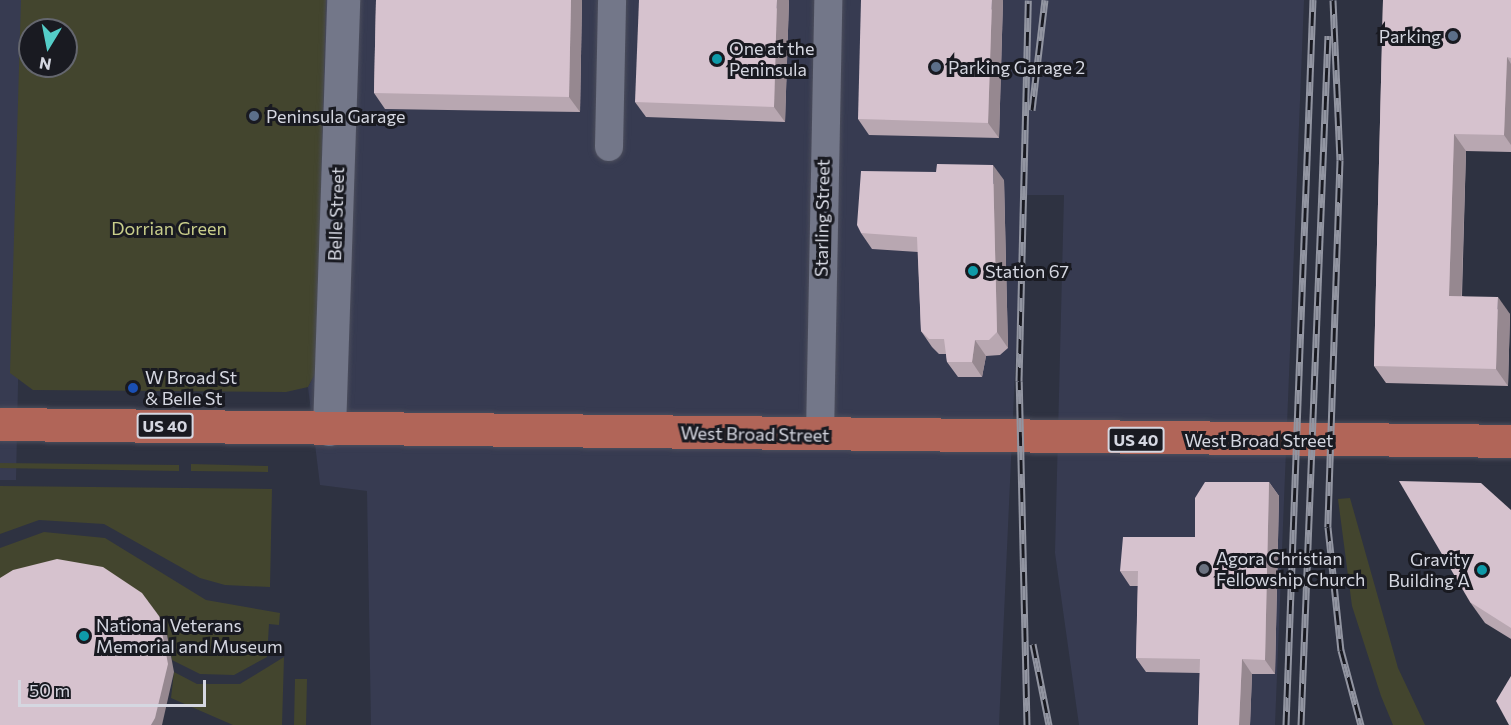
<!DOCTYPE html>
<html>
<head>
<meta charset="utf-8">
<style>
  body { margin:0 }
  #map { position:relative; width:1511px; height:725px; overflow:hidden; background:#2e3241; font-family:Commissioner,sans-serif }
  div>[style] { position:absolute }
  .built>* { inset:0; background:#373b51 }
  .green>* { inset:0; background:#43452e }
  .roads { filter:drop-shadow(0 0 2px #4c4e5c) drop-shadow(0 0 2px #4c4e5c) }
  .minor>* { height:28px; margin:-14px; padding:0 14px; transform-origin:14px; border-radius:14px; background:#737789 }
  .tertiary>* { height:33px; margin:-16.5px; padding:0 16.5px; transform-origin:16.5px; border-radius:16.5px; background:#737789 }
  .primary>* { height:33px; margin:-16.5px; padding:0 16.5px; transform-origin:16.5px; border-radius:16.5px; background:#b16558 }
  .rail>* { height:7px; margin-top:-3.5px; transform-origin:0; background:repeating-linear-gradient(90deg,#191a21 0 14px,#9295a1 0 28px); box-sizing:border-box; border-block:2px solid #9295a1 }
  .wall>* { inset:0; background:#b8a7b1 }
  .shaded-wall>* { inset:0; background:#968890 }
  .building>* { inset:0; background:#d6c2ce }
  .dots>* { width:16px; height:16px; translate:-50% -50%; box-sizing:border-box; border:3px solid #191a21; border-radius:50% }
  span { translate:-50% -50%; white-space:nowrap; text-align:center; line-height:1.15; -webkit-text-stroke:6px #191a21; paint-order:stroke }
  .shield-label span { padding:2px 4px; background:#191a21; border:2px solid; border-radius:4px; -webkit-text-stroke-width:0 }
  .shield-label { font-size:16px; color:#d5d7e1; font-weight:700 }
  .poi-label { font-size:18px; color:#d5d7e1 }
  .right { translate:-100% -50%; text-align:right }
  .left { translate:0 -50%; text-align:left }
  .street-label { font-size:18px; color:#d5d7e1 }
  .park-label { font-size:18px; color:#c9ce8b }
  .north { position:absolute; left:18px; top:18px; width:60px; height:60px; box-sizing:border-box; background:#191a21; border:2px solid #64666e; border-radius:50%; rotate:190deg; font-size:16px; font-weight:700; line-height:24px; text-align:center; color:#d5d7e1 }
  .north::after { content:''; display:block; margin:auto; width:21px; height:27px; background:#54cdc8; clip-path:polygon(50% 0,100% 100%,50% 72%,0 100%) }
  .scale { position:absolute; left:18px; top:680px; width:188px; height:27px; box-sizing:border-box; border:3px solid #d5d7e1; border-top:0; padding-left:8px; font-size:18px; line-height:21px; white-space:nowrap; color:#d5d7e1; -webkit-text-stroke:4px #191a21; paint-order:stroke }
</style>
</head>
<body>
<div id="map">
  <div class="built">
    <i style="clip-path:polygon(0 0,26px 0,16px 480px,0 480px)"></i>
    <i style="clip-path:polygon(326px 0,1304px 0,1275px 725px,1079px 725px,1055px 553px,1064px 195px,1023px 195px,999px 725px,371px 725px,367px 491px,320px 485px,308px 387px,316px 372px)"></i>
  </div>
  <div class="green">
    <i style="clip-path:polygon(evenodd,21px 0,326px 0,316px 372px,308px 387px,286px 392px,33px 390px,10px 373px,21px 0,30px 30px,66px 30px,66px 66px,30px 66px,30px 30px)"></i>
    <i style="clip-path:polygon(0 463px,179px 465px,179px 471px,0 468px)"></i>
    <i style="clip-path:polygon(191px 464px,268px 466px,268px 472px,191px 471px)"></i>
    <i style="clip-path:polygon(0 486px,272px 489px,270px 587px,225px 585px,200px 578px,104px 524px,39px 520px,0 534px)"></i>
    <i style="clip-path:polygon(1350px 498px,1398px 668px,1425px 725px,1393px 725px,1381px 696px,1352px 606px,1338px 499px)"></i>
    <i style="clip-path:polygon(44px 532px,105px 538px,206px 600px,280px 613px,279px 625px,269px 624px,267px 657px,234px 675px,200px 674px,172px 660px,165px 624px,148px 602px,0 588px,0 548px)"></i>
    <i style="clip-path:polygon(284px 657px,282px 725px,233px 725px,171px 698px,174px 672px,197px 684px,240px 684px)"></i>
    <i style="clip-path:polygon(295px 679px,307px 679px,306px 725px,294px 725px)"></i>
  </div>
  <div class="roads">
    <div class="minor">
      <i style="left:609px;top:147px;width:147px;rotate:-88.8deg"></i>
      <i style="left:820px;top:435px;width:435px;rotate:-88.9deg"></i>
    </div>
    <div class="tertiary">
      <i style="left:329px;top:429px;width:429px;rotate:-88.1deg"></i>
    </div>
    <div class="primary">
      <i style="left:0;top:424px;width:1511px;rotate:0.64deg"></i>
    </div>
  </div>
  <div class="rail">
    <i style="left:1333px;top:0;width:160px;rotate:87.5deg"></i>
    <i style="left:1340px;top:160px;width:367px;rotate:91.9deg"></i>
    <i style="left:1328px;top:527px;width:124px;rotate:84deg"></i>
    <i style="left:1341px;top:650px;width:78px;rotate:75.1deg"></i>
    <i style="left:1032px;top:110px;width:111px;rotate:-83.3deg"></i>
    <i style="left:1033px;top:644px;width:83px;rotate:78.8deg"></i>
    <i style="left:1027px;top:725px;width:344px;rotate:-91.3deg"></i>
    <i style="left:1019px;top:381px;width:381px;rotate:-88.6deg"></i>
    <i style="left:1286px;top:725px;width:726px;rotate:-87.87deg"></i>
    <i style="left:1301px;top:725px;width:690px;rotate:-87.76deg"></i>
  </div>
  <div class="wall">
    <i style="clip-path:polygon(376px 0,582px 0,580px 112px,385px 109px,374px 93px)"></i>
    <i style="clip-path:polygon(789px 0,785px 122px,646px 117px,635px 102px)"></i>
    <i style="clip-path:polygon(1003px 0,999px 138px,869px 135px,858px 119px)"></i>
    <i style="clip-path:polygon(1383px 0,1511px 0,1511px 152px,1466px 151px,1462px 296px,1510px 314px,1508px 386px,1386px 383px,1374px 366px)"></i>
    <i style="clip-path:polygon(1004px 180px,1008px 348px,1000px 355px,986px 356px,982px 377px,958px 377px,947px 362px,946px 354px,939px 354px,932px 347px,921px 331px,918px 252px,872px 249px,861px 233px)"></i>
    <i style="clip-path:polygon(1269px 482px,1279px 496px,1275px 674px,1252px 674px,1250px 725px,1198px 725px,1200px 673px,1146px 672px,1136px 658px,1138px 586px,1130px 586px,1120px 571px,1195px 537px)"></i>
    <i style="clip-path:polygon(1511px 510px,1511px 639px,1485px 623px,1470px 602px)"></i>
  </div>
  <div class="shaded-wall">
    <i style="clip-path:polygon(571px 0,582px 0,580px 112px,569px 97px)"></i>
    <i style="clip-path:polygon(777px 0,789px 0,785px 122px,774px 107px)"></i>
    <i style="clip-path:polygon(992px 0,1003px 0,999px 138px,988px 123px)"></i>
    <i style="clip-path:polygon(1507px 57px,1511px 64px,1511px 145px,1504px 135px)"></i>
    <i style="clip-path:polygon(1454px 134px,1466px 151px,1461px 313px,1449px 296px)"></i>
    <i style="clip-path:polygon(993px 165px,1004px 180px,1008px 348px,997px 332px)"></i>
    <i style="clip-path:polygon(1498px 297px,1510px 314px,1508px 386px,1496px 369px)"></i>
    <i style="clip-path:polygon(975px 340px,986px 356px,982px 377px,972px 362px)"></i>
    <i style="clip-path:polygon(1269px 482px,1279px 496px,1275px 674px,1265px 660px)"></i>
    <i style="clip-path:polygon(159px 616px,165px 624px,174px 672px,162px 725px,151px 725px)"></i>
    <i style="clip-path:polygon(1242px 659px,1252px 674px,1250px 725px,1239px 725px)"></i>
  </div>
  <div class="building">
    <i style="clip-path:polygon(376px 0,571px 0,569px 97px,374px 93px)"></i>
    <i style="clip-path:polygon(639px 0,777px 0,774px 107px,635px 102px)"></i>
    <i style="clip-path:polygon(861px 0,992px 0,988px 123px,858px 119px)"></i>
    <i style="clip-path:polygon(1383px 0,1511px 0,1511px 58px,1507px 57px,1504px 135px,1454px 134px,1449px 296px,1498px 297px,1496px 369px,1374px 366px)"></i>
    <i style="clip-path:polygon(937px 164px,993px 165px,997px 332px,989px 340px,975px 340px,972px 362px,947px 362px,944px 339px,929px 339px,921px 331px,917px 237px,861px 233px,857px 225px,861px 171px,936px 172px)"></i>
    <i style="clip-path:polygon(1399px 481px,1481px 483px,1511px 510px,1511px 628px,1470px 602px)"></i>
    <i style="clip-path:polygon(1205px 482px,1269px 482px,1265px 660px,1242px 659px,1239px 725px,1198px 725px,1200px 659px,1136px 658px,1138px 571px,1120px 571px,1123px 537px,1195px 537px,1195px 498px)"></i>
    <i style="clip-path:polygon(57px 559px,103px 567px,142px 593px,159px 616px,168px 664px,155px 718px,151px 725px,0 725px,0 578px,13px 570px)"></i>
    <i style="clip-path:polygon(1511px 676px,1511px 725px,1509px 725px,1496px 701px)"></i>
  </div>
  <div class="dots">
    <i style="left:1453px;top:36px;background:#5c6f8a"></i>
    <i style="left:717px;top:59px;background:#0f9aa8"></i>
    <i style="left:936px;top:67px;background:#5c6f8a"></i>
    <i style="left:254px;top:116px;background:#5c6f8a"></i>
    <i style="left:973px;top:271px;background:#0f9aa8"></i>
    <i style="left:133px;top:388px;background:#1a4fb4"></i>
    <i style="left:1204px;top:569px;background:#6b7280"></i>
    <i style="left:1482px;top:570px;background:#0f9aa8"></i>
    <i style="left:84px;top:636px;background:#0f9aa8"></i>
  </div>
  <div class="shield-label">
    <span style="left:165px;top:426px">US 40</span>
    <span style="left:1136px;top:440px">US 40</span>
  </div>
  <div class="poi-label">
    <span class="right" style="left:1441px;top:36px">Parking</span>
    <span class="left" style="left:729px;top:59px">One at the<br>Peninsula</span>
    <span class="left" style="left:948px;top:67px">Parking Garage 2</span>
    <span class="left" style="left:266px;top:116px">Peninsula Garage</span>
    <span class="left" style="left:985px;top:271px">Station 67</span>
    <span class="left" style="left:145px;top:388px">W Broad St<br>&amp; Belle St</span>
    <span class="left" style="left:1216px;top:569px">Agora Christian<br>Fellowship Church</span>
    <span class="right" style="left:1470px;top:570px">Gravity<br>Building A</span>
    <span class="left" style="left:96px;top:636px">National Veterans<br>Memorial and Museum</span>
  </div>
  <div class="street-label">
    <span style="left:336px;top:214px;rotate:-88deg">Belle Street</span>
    <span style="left:822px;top:218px;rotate:-89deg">Starling Street</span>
    <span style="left:755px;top:434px;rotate:1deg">West Broad Street</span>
    <span style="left:1259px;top:440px">West Broad Street</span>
  </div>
  <div class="park-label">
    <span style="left:169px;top:228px">Dorrian Green</span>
  </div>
  <div class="north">N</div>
  <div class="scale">50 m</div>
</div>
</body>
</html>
